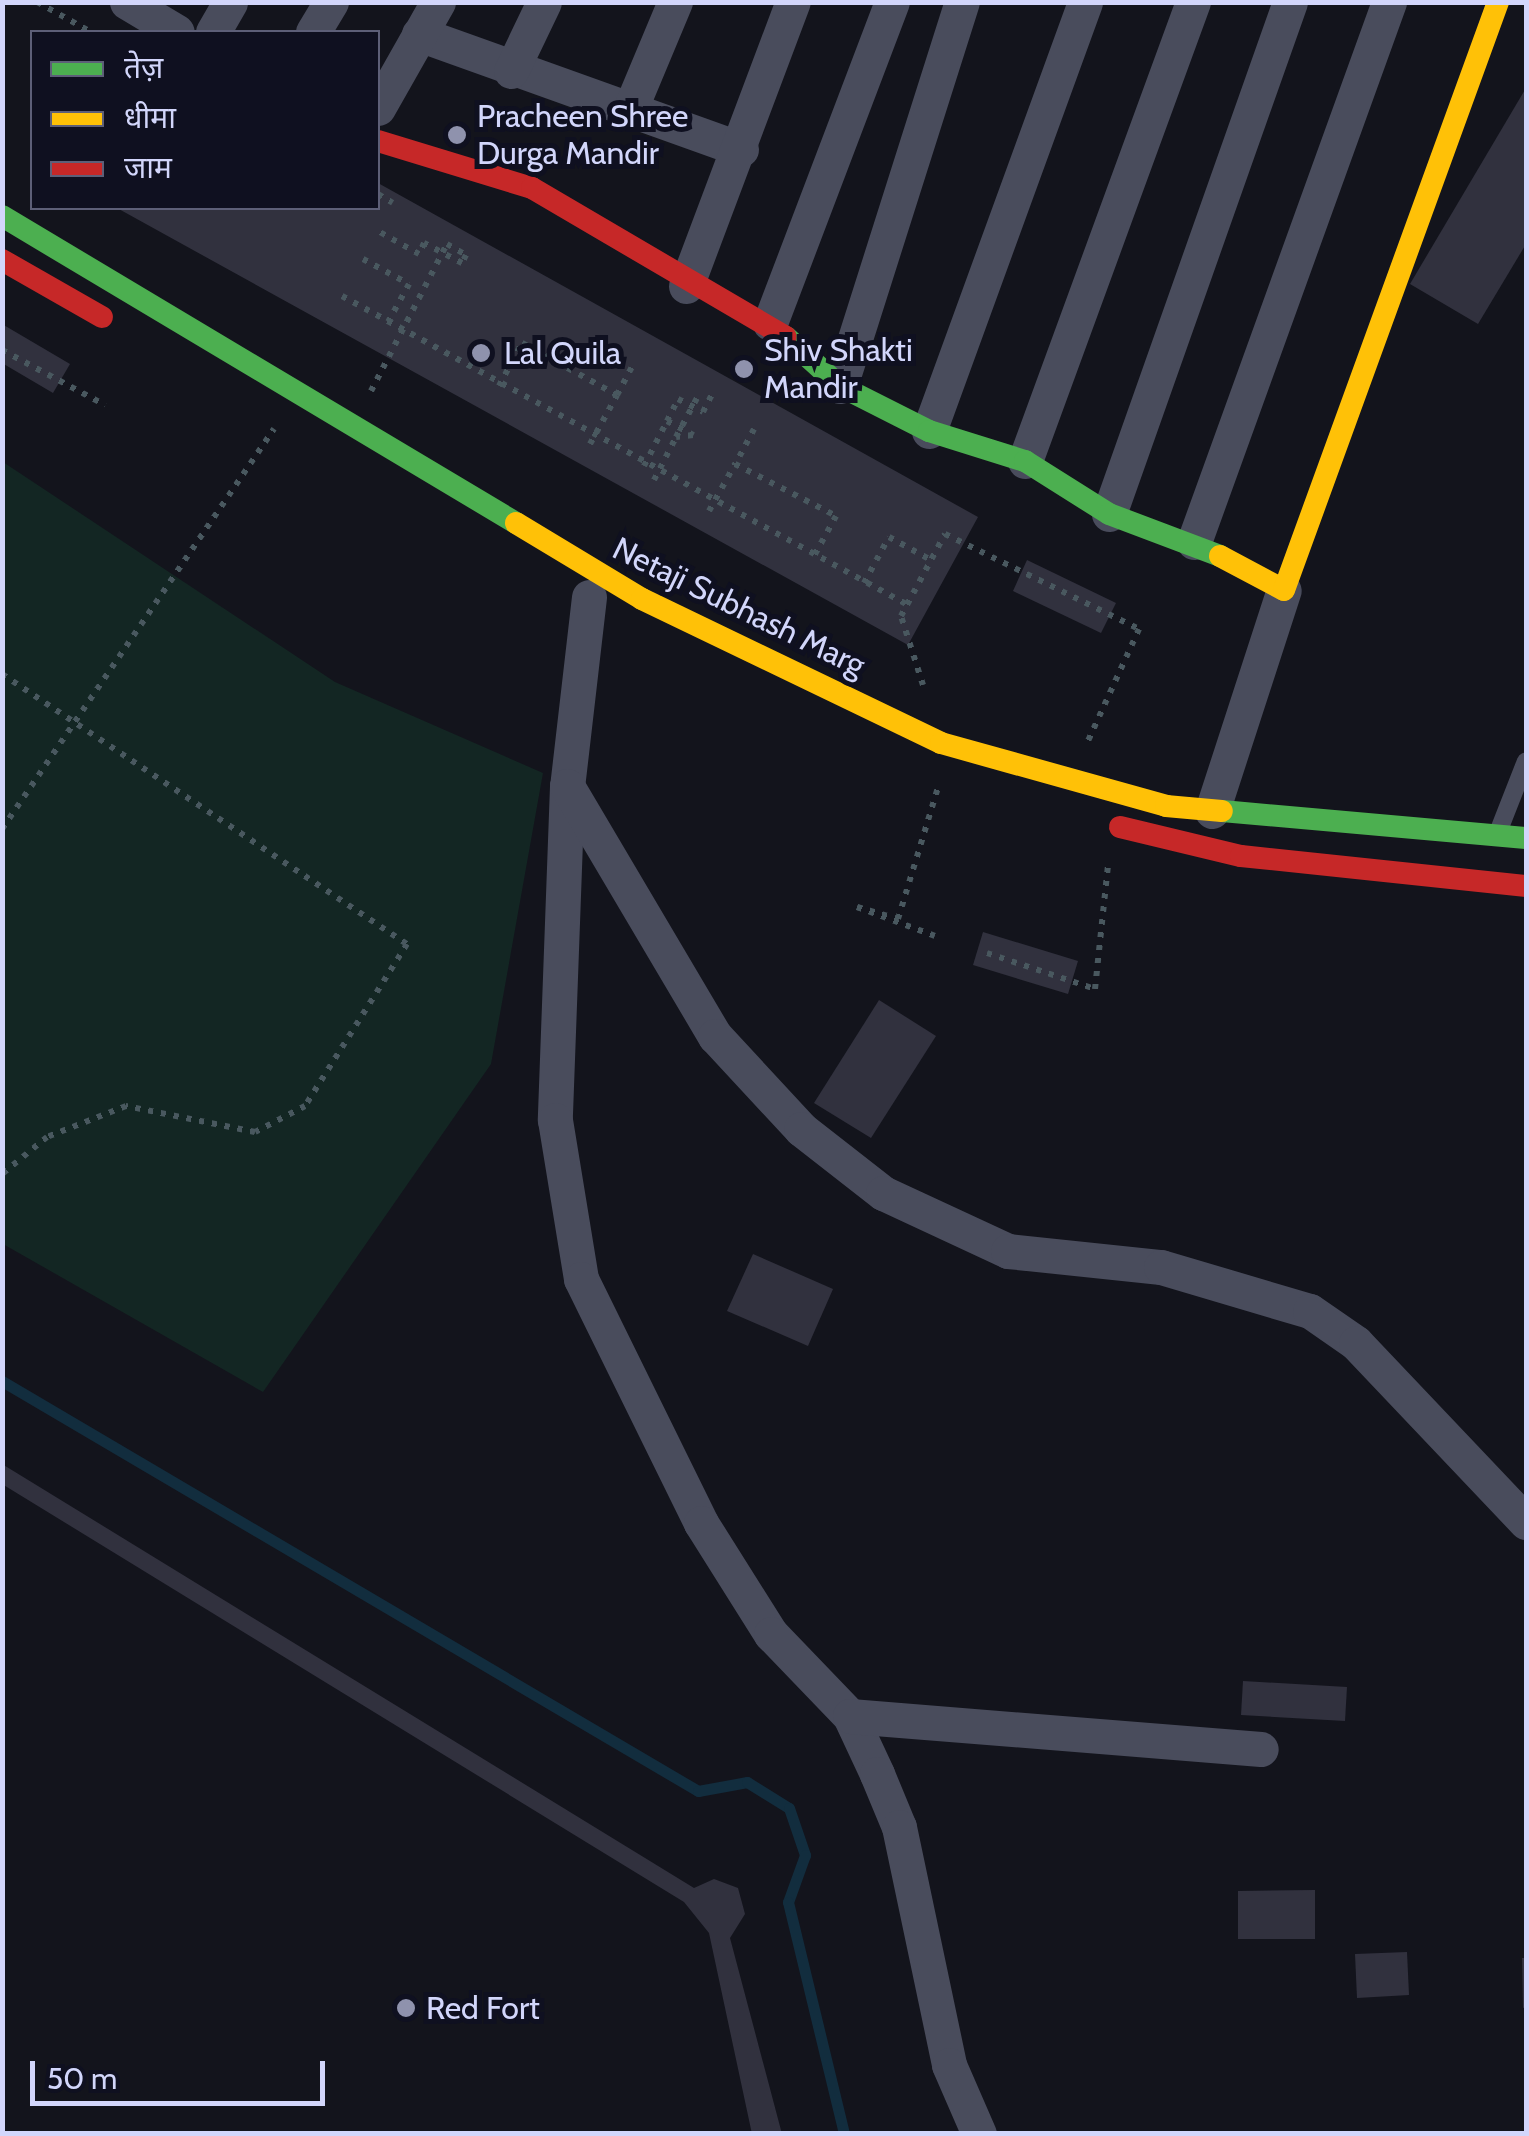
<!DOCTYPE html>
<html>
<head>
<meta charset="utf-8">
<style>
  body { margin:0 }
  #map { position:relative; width:1529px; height:2136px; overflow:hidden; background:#13141c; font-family:Cabin,"Noto Sans Devanagari",sans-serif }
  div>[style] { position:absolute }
  .green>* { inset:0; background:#132623 }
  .stream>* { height:11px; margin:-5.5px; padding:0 5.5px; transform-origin:5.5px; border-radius:5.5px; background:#122d3e }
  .building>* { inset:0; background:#31313e }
  .path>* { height:6px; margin-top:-3px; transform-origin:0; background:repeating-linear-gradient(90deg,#49585f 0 5px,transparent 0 13px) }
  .lane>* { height:18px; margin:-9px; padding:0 9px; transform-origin:9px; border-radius:9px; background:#494c5c }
  .street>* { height:35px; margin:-17.5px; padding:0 17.5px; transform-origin:17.5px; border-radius:17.5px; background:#494c5c }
  .fast>* { height:22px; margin:-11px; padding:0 11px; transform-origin:11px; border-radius:11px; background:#4caf50 }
  .slow>* { height:22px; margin:-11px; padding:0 11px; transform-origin:11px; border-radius:11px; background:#ffc107 }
  .jam>* { height:22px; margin:-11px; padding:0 11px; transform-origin:11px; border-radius:11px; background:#c62828 }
  .dots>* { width:28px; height:28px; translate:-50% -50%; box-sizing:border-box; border:5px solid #0f1020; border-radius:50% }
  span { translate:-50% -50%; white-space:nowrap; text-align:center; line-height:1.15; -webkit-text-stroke:10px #0f1020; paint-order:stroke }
  .poi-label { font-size:32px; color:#d2d6fb }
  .left { translate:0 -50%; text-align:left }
  .street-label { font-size:32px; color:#d2d6fb }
  .frame { position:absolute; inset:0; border:5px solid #d2d6fb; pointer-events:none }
  .legend { position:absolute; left:30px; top:30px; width:350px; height:180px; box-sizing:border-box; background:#0f1020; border:2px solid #5d5f78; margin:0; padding:12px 18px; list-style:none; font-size:30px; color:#d2d6fb }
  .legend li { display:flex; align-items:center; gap:20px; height:50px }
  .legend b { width:50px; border:2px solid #5d5f78 }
  .scale { position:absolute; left:30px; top:2061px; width:295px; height:45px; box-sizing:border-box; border:5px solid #d2d6fb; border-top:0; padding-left:12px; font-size:30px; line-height:35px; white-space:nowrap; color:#d2d6fb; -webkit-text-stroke:8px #0f1020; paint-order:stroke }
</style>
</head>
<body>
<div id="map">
  <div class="green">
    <i style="clip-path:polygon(3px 462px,335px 682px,543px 773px,491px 1064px,263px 1392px,3px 1244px)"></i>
  </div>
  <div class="stream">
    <i style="left:2px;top:1381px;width:808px;rotate:30.5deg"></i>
    <i style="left:698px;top:1791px;width:50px;rotate:-10.4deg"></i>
    <i style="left:747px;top:1782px;width:49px;rotate:31.8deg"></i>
    <i style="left:789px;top:1808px;width:50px;rotate:71.2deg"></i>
    <i style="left:805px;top:1855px;width:50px;rotate:109.9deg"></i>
    <i style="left:788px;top:1902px;width:239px;rotate:76.4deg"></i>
  </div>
  <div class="building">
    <i style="clip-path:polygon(1526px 88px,1526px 244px,1478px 324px,1410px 284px)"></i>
    <i style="clip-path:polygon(378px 183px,978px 517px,908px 645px,117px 208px,378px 208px)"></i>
    <i style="clip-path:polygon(2px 324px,70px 364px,53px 393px,2px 363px)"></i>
    <i style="clip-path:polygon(1027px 560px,1116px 603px,1101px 633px,1013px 591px)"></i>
    <i style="clip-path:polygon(983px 932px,1078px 961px,1068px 994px,973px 965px)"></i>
    <i style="clip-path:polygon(879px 1000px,936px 1036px,871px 1138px,814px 1103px)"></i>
    <i style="clip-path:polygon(753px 1254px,833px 1289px,808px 1346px,727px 1311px)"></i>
    <i style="clip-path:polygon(2px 1464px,694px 1888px,714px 1879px,738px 1888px,745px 1914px,730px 1938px,782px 2134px,752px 2134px,709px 1933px,684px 1902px,2px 1484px)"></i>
    <i style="clip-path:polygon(1243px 1681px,1347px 1687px,1345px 1721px,1241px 1715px)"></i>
    <i style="clip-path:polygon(1315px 1890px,1315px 1939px,1238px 1939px,1238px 1891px)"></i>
    <i style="clip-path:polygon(1407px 1952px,1409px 1995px,1357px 1998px,1355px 1954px)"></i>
    <i style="clip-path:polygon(1522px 1958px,1526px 1958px,1526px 2007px,1523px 2008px)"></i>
  </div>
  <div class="path">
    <i style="left:37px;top:2px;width:62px;rotate:29.1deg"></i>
    <i style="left:378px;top:194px;width:17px;rotate:31deg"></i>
    <i style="left:363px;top:259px;width:52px;rotate:28.5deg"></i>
    <i style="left:409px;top:284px;width:43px;rotate:118.9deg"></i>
    <i style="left:342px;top:296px;width:643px;rotate:28.64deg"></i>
    <i style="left:2px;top:350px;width:117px;rotate:28.1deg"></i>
    <i style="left:499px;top:386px;width:49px;rotate:-61.9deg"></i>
    <i style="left:522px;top:343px;width:108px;rotate:28.7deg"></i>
    <i style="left:617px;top:395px;width:36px;rotate:-62deg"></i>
    <i style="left:371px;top:391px;width:165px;rotate:-62.7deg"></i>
    <i style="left:447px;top:244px;width:22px;rotate:30deg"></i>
    <i style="left:466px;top:255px;width:9px;rotate:117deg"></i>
    <i style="left:462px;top:263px;width:43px;rotate:-152.2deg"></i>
    <i style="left:424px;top:243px;width:12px;rotate:114deg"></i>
    <i style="left:419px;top:254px;width:47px;rotate:-150.7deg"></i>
    <i style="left:667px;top:421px;width:25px;rotate:-63deg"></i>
    <i style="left:678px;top:399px;width:28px;rotate:27deg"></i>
    <i style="left:703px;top:412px;width:22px;rotate:-63deg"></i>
    <i style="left:754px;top:429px;width:40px;rotate:118deg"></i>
    <i style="left:735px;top:464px;width:114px;rotate:27.2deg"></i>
    <i style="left:836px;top:516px;width:46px;rotate:118.8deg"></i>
    <i style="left:693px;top:435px;width:17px;rotate:173deg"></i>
    <i style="left:676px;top:437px;width:44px;rotate:-61.7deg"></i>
    <i style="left:590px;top:444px;width:56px;rotate:-61.1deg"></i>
    <i style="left:644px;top:466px;width:51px;rotate:-62.9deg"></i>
    <i style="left:667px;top:421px;width:30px;rotate:28deg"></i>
    <i style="left:654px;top:480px;width:48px;rotate:-62.9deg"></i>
    <i style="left:709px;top:511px;width:54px;rotate:-61deg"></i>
    <i style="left:864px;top:583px;width:52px;rotate:-61.5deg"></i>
    <i style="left:889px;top:537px;width:48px;rotate:28.7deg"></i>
    <i style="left:2px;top:674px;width:487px;rotate:33.7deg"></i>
    <i style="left:407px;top:944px;width:191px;rotate:122.2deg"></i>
    <i style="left:305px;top:1106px;width:56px;rotate:152.5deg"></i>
    <i style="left:255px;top:1132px;width:132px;rotate:-168.6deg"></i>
    <i style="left:126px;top:1106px;width:85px;rotate:158.6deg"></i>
    <i style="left:47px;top:1137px;width:58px;rotate:140.6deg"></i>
    <i style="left:923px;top:685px;width:72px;rotate:-107.7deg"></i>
    <i style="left:901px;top:616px;width:93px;rotate:-61.8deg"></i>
    <i style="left:945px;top:534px;width:216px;rotate:26.1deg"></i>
    <i style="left:1139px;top:629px;width:125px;rotate:114.5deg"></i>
    <i style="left:2px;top:829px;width:484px;rotate:-55.8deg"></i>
    <i style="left:857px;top:907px;width:43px;rotate:16.3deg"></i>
    <i style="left:898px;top:919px;width:141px;rotate:-73.1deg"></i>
    <i style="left:857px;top:907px;width:83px;rotate:20.4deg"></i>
    <i style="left:987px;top:953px;width:114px;rotate:18.4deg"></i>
    <i style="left:1095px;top:989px;width:125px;rotate:-84deg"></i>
  </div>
  <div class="lane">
    <i style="left:1497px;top:835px;width:79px;rotate:-68.6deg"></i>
  </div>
  <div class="street">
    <i style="left:127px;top:2px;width:58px;rotate:31deg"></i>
    <i style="left:213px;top:32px;width:34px;rotate:-60deg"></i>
    <i style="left:313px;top:32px;width:35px;rotate:-59deg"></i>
    <i style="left:419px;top:34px;width:342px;rotate:19.7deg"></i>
    <i style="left:511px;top:71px;width:76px;rotate:-64.4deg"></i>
    <i style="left:631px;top:107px;width:114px;rotate:-67.3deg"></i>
    <i style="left:378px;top:108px;width:122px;rotate:-60.5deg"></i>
    <i style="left:686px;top:286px;width:303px;rotate:-69.4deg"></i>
    <i style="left:770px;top:323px;width:343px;rotate:-69.2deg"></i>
    <i style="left:840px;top:386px;width:403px;rotate:-72.4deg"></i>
    <i style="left:929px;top:431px;width:456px;rotate:-70deg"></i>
    <i style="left:1025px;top:461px;width:489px;rotate:-69.9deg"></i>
    <i style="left:1109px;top:514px;width:543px;rotate:-70.53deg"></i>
    <i style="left:1194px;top:542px;width:574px;rotate:-70.14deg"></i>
    <i style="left:589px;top:597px;width:190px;rotate:96.6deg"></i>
    <i style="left:567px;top:786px;width:334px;rotate:92.1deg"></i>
    <i style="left:555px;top:1120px;width:161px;rotate:80.7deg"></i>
    <i style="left:581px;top:1279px;width:272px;rotate:63.8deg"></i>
    <i style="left:701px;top:1523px;width:131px;rotate:57.8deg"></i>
    <i style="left:771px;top:1634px;width:114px;rotate:46.1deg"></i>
    <i style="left:850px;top:1716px;width:64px;rotate:65deg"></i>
    <i style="left:877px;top:1774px;width:57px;rotate:67.5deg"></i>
    <i style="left:899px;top:1827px;width:243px;rotate:78.1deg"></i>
    <i style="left:949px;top:2065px;width:75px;rotate:66.5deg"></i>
    <i style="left:567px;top:786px;width:291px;rotate:59.4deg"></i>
    <i style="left:715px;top:1036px;width:127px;rotate:47.2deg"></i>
    <i style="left:801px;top:1129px;width:104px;rotate:38deg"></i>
    <i style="left:883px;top:1193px;width:138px;rotate:24.9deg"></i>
    <i style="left:1008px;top:1251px;width:154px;rotate:6deg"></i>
    <i style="left:1161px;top:1267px;width:155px;rotate:16.5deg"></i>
    <i style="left:1310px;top:1311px;width:56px;rotate:34.8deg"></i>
    <i style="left:1356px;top:1343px;width:247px;rotate:46.5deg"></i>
    <i style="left:1212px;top:811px;width:232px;rotate:-72deg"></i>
    <i style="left:850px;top:1716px;width:412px;rotate:4.6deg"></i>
  </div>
  <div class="fast">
    <i style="left:2px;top:216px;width:599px;rotate:30.85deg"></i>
    <i style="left:786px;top:337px;width:73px;rotate:42.2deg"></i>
    <i style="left:840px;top:386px;width:100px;rotate:26.8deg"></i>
    <i style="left:929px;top:431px;width:101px;rotate:17.4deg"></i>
    <i style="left:1025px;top:461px;width:99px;rotate:32.2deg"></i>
    <i style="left:1109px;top:514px;width:119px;rotate:20.7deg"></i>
    <i style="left:1222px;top:811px;width:305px;rotate:5.1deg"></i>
  </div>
  <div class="slow">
    <i style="left:516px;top:523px;width:147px;rotate:31.1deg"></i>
    <i style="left:642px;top:599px;width:332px;rotate:25.7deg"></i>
    <i style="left:941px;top:743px;width:234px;rotate:15.6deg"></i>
    <i style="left:1166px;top:806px;width:56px;rotate:5.1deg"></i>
    <i style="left:1220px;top:556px;width:72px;rotate:28deg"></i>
    <i style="left:1284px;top:590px;width:626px;rotate:-70deg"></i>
  </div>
  <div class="jam">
    <i style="left:378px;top:141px;width:161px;rotate:17deg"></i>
    <i style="left:532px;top:188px;width:294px;rotate:30.4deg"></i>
    <i style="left:2px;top:260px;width:115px;rotate:29.7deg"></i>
    <i style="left:1120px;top:827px;width:124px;rotate:13.5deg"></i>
    <i style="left:1241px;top:856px;width:287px;rotate:6deg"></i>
  </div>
  <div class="dots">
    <i style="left:457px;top:135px;background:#8f92ad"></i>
    <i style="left:481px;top:353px;background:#8f92ad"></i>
    <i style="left:744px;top:369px;background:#8f92ad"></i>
    <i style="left:406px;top:2008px;background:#8f92ad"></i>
  </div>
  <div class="poi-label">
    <span class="left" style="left:477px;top:135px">Pracheen Shree<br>Durga Mandir</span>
    <span class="left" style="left:764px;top:369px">Shiv Shakti<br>Mandir</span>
    <span class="left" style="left:504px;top:353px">Lal Quila</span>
    <span class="left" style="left:426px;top:2008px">Red Fort</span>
  </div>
  <div class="street-label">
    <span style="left:739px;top:607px;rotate:26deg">Netaji Subhash Marg</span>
  </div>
  <div class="frame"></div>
  <ul class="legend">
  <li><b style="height:12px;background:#4caf50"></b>तेज़</li>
  <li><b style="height:12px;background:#ffc107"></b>धीमा</li>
  <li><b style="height:12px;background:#c62828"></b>जाम</li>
  </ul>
  <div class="scale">50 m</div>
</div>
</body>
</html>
